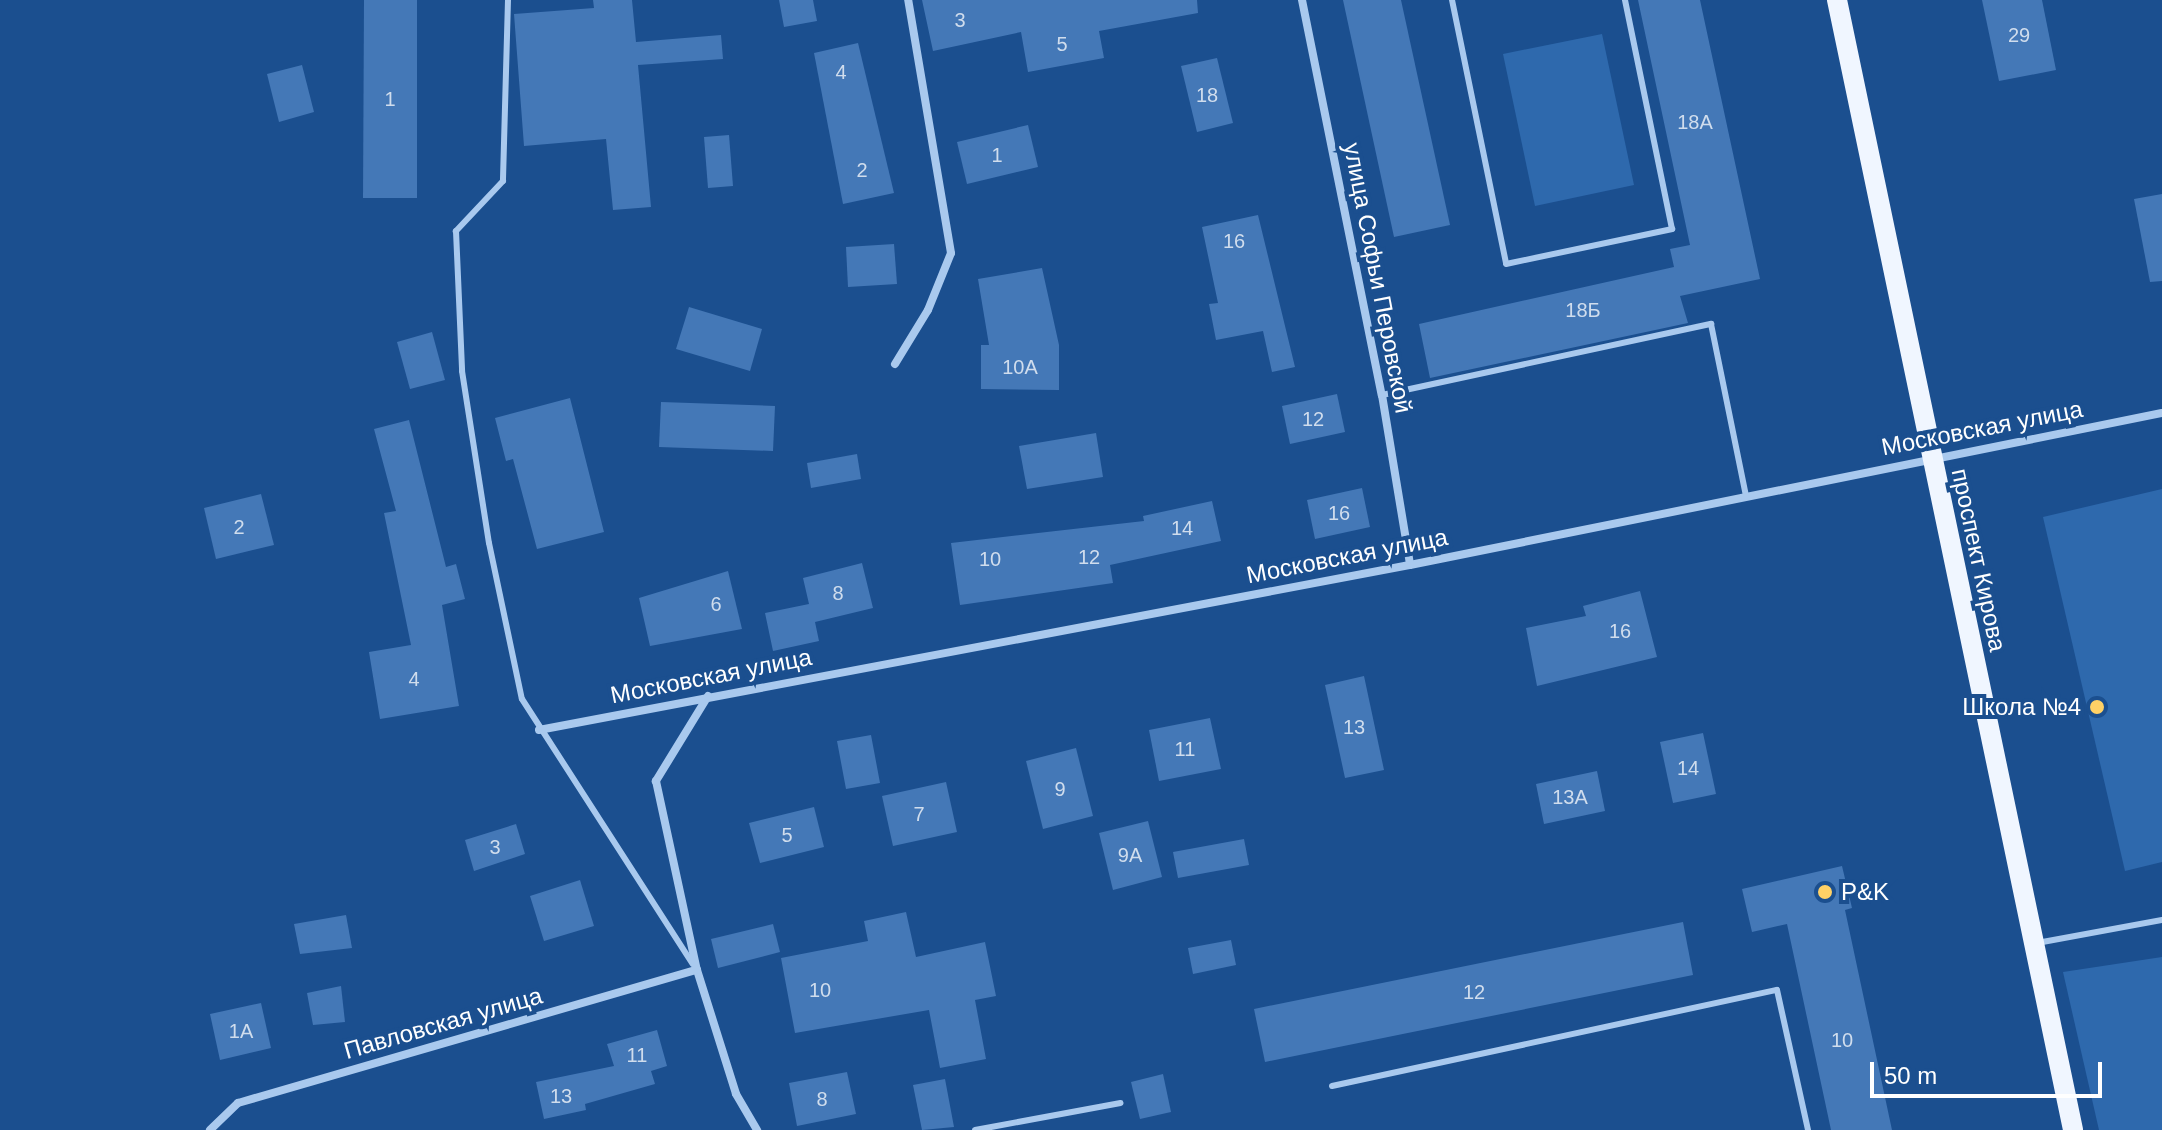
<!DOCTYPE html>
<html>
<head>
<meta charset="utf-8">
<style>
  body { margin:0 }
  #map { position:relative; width:2162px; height:1130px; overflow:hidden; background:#1b4f8f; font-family:Arial,sans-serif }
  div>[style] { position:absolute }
  .green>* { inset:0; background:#2e69ad }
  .building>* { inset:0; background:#4478b7 }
  .lane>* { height:6px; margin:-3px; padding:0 3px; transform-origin:3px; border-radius:3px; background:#a9c9ee }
  .street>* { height:8px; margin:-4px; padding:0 4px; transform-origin:4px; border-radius:4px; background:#a9c9ee }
  .primary>* { height:20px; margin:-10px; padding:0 10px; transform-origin:10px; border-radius:10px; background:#f0f6ff }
  .dots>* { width:22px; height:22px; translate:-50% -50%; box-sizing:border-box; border:4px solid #1b4f8f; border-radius:50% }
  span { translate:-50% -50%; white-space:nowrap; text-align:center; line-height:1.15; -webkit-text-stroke:8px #1b4f8f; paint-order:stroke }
  .number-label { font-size:20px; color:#d0dded }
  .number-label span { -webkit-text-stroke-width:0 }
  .street-label { font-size:24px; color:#fff }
  .poi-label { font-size:24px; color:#fff }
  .right { translate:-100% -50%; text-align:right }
  .left { translate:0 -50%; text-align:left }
  .scale { position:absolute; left:1870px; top:1062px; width:232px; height:36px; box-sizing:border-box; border:4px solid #fff; border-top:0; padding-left:10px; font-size:24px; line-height:28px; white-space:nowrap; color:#fff; -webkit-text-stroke:6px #1b4f8f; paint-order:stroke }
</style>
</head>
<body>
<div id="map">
  <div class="green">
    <i style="clip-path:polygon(1602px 34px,1634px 185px,1535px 206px,1503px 54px)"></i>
    <i style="clip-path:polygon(2162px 489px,2162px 862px,2125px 871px,2043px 517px)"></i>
    <i style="clip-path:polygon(2162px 957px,2162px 1130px,2099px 1130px,2063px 972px)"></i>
  </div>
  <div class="building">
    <i style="clip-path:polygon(364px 0,417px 0,417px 198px,363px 198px)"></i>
    <i style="clip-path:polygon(593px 0,632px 0,636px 42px,721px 35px,723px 59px,638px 65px,651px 207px,613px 210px,606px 139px,524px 146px,514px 14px,594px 8px)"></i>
    <i style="clip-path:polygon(779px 0,813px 0,817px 21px,784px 27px)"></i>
    <i style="clip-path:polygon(922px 0,1197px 0,1198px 13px,1099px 31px,1104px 58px,1028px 72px,1021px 32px,933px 51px)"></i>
    <i style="clip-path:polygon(1343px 0,1401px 0,1450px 225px,1394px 237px)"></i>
    <i style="clip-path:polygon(1638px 0,1700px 0,1760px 279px,1680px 296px,1688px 323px,1430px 378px,1419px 324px,1674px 267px,1670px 249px,1690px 245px)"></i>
    <i style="clip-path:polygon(1982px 0,2042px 0,2056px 70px,1999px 81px)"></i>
    <i style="clip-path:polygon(858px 43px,894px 193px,843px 204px,814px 53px)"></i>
    <i style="clip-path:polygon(1217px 58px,1233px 123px,1197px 132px,1181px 66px)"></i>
    <i style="clip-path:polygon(302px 65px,314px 112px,279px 122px,267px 74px)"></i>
    <i style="clip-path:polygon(1028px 125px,1038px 167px,967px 184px,957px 142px)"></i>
    <i style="clip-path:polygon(729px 135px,733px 186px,708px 188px,704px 137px)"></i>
    <i style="clip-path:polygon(2162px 194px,2162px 281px,2150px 282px,2134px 199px)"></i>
    <i style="clip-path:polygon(1258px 215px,1295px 367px,1272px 372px,1263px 331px,1216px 340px,1209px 304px,1218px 303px,1202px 227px)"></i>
    <i style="clip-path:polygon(894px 244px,897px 284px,848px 287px,846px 247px)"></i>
    <i style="clip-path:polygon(1042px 268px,1059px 345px,1059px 390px,981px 389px,981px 345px,989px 345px,978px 279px)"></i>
    <i style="clip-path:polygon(689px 307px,762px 329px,750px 371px,676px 349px)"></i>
    <i style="clip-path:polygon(432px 332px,445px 380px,410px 389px,397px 342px)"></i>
    <i style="clip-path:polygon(1337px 394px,1345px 432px,1290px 444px,1282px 406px)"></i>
    <i style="clip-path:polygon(570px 398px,604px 532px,537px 549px,513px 459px,506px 461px,495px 418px)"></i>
    <i style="clip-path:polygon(661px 402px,775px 406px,773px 451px,659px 447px)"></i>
    <i style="clip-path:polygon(409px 420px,446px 567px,456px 564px,465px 599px,442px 605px,459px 706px,380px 719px,369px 652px,411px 645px,384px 513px,396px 511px,374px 429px)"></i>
    <i style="clip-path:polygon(1096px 433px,1103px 477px,1027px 489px,1019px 446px)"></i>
    <i style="clip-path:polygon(857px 454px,861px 479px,811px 488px,807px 463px)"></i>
    <i style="clip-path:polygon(1362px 488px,1370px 527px,1315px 539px,1307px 500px)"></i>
    <i style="clip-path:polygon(261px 494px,274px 545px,216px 559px,204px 508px)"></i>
    <i style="clip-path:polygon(1212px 501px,1221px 541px,1110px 565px,1113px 583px,960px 605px,951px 543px,1144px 521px,1143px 516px)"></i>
    <i style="clip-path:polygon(862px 563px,873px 608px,815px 622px,819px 641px,773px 651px,765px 613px,809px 604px,803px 578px)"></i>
    <i style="clip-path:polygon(728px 571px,742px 629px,650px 646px,639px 598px)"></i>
    <i style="clip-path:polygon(1640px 591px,1657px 657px,1537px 686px,1526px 628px,1586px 616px,1583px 606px)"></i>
    <i style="clip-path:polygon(1364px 676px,1384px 770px,1345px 778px,1325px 685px)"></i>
    <i style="clip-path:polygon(1210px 718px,1221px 769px,1159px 781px,1149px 730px)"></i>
    <i style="clip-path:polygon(1703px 733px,1716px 794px,1673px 803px,1660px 742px)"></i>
    <i style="clip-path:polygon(871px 735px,880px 783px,846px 789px,837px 741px)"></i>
    <i style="clip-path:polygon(1076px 748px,1093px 816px,1043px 829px,1026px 761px)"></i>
    <i style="clip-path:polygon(1597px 771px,1605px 811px,1544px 824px,1536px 784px)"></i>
    <i style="clip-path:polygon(946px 782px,957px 832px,893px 846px,882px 796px)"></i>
    <i style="clip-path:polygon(814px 807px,824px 847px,760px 863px,749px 823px)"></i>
    <i style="clip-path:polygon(1148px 821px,1162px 877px,1113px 890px,1099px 833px)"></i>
    <i style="clip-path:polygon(516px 824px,525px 854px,474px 871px,465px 840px)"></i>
    <i style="clip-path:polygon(1244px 839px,1249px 865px,1178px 878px,1173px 852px)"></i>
    <i style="clip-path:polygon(1842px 866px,1852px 908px,1845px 910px,1892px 1130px,1831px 1130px,1787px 924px,1752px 932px,1742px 889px)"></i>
    <i style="clip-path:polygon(580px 880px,594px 926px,544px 941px,530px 896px)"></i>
    <i style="clip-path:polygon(906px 912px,916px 957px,985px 942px,996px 996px,975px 1000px,986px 1059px,940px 1068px,929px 1010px,795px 1033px,781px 958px,868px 941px,864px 921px)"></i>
    <i style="clip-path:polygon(346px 915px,352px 948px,300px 954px,294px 924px)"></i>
    <i style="clip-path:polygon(1683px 922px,1693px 975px,1265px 1062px,1254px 1009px)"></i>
    <i style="clip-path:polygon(773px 924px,780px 952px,718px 968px,711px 939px)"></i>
    <i style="clip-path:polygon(1231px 940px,1236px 965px,1193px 974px,1188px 948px)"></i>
    <i style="clip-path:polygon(341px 986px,345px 1022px,313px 1025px,307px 993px)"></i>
    <i style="clip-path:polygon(261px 1003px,271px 1048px,220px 1060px,210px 1014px)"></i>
    <i style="clip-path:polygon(657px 1030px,667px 1066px,651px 1071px,655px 1084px,585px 1104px,586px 1110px,544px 1119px,536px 1082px,614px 1066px,607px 1044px)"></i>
    <i style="clip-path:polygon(847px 1072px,856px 1114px,797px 1126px,789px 1083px)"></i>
    <i style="clip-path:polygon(1163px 1074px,1171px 1112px,1140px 1119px,1131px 1082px)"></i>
    <i style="clip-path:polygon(945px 1079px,954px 1127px,922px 1130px,913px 1085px)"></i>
  </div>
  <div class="lane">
    <i style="left:508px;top:0;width:181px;rotate:91.6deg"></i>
    <i style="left:503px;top:181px;width:69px;rotate:133.2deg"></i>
    <i style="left:456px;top:231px;width:140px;rotate:87.5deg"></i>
    <i style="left:462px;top:371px;width:174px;rotate:81.1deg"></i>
    <i style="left:489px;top:543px;width:159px;rotate:78.1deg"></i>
    <i style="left:522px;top:699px;width:315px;rotate:57.2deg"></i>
    <i style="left:1452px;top:0;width:269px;rotate:78.4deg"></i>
    <i style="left:1506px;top:264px;width:170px;rotate:-11.9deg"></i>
    <i style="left:1672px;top:229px;width:234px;rotate:-101.6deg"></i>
    <i style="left:1382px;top:395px;width:337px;rotate:-12.2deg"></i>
    <i style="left:1711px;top:324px;width:176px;rotate:78.5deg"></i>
    <i style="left:2037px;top:943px;width:127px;rotate:-10.4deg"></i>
    <i style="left:1332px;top:1086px;width:455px;rotate:-12.2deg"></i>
    <i style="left:1777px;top:990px;width:143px;rotate:77.5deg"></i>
    <i style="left:975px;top:1130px;width:148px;rotate:-10.5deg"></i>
  </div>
  <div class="street">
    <i style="left:1302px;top:0;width:403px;rotate:78.6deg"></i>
    <i style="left:1382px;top:395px;width:172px;rotate:80.6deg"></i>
    <i style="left:895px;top:364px;width:63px;rotate:-58.6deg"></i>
    <i style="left:928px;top:310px;width:61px;rotate:-68deg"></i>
    <i style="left:951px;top:253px;width:257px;rotate:-99.6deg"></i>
    <i style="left:708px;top:696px;width:100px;rotate:121.5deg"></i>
    <i style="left:656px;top:781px;width:193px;rotate:77.8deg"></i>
    <i style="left:697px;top:970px;width:130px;rotate:72.5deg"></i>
    <i style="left:736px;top:1094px;width:42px;rotate:59.7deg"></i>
    <i style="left:539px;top:730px;width:886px;rotate:-10.73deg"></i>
    <i style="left:1410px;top:565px;width:767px;rotate:-11.43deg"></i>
    <i style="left:210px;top:1130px;width:39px;rotate:-44deg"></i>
    <i style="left:238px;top:1103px;width:478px;rotate:-16.2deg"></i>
  </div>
  <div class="primary">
    <i style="left:1837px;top:0;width:1154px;rotate:78.2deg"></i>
  </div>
  <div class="dots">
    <i style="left:2097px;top:707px;background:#ffd166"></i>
    <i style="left:1825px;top:892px;background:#ffd166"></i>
  </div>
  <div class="number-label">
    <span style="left:960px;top:20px">3</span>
    <span style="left:2019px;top:35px">29</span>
    <span style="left:1062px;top:44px">5</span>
    <span style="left:841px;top:72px">4</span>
    <span style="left:1207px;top:95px">18</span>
    <span style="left:390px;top:99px">1</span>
    <span style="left:1695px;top:122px">18А</span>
    <span style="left:997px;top:155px">1</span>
    <span style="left:862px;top:170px">2</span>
    <span style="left:1234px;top:241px">16</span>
    <span style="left:1583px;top:310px">18Б</span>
    <span style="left:1020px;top:367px">10А</span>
    <span style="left:1313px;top:419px">12</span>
    <span style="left:1339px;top:513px">16</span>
    <span style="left:239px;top:527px">2</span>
    <span style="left:1182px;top:528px">14</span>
    <span style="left:1089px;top:557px">12</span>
    <span style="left:990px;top:559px">10</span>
    <span style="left:838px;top:593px">8</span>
    <span style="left:716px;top:604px">6</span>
    <span style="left:1620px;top:631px">16</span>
    <span style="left:414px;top:679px">4</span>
    <span style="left:1354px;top:727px">13</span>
    <span style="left:1185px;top:749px">11</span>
    <span style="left:1688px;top:768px">14</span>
    <span style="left:1060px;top:789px">9</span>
    <span style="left:1570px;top:797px">13А</span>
    <span style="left:919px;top:814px">7</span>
    <span style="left:787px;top:835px">5</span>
    <span style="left:495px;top:847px">3</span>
    <span style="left:1130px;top:855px">9А</span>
    <span style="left:820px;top:990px">10</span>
    <span style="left:1474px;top:992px">12</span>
    <span style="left:241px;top:1031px">1А</span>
    <span style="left:1842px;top:1040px">10</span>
    <span style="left:637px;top:1055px">11</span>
    <span style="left:561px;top:1096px">13</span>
    <span style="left:822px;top:1099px">8</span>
  </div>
  <div class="street-label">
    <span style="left:1378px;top:278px;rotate:79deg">улица Софьи Перовской</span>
    <span style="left:1982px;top:428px;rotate:-11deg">Московская улица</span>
    <span style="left:1347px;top:556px;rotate:-11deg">Московская улица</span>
    <span style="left:1979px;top:560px;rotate:78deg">проспект Кирова</span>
    <span style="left:711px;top:676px;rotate:-11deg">Московская улица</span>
    <span style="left:443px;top:1023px;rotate:-16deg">Павловская улица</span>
  </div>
  <div class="poi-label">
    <span class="right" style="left:2081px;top:707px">Школа №4</span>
    <span class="left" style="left:1841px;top:892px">P&amp;K</span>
  </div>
  <div class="scale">50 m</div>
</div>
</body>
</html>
